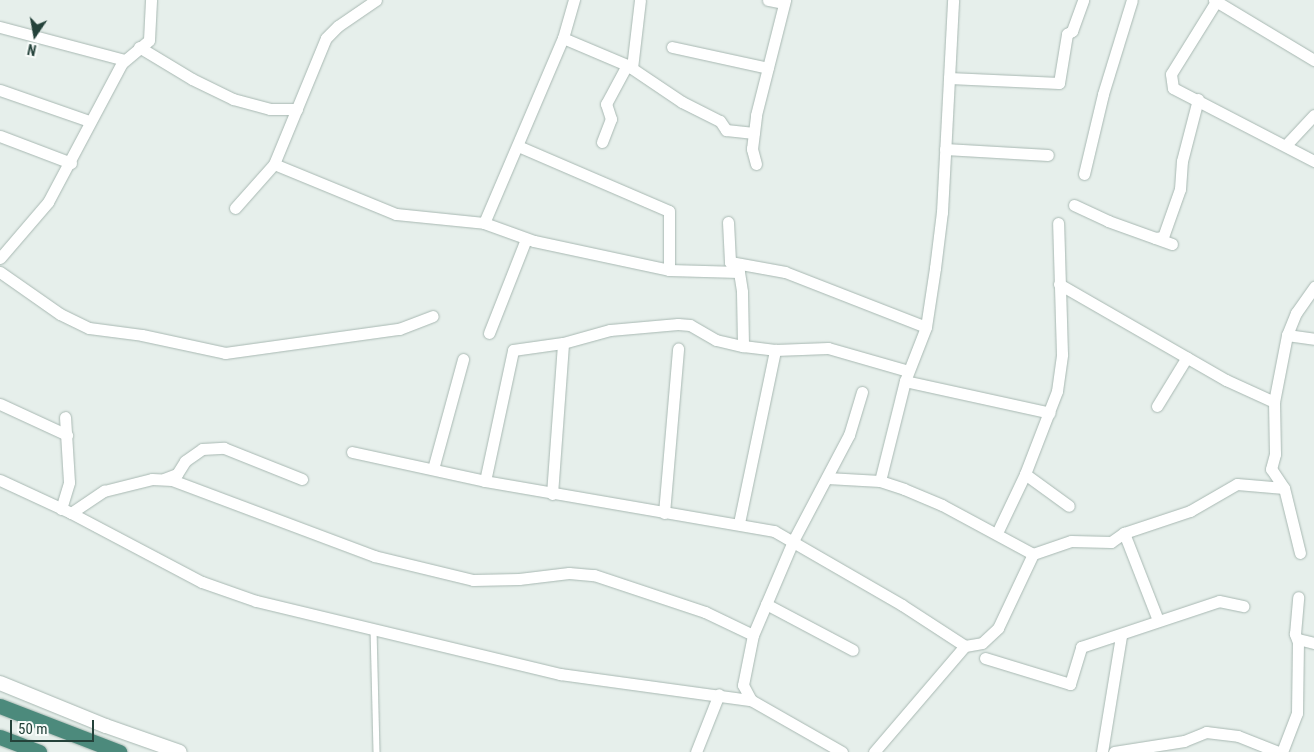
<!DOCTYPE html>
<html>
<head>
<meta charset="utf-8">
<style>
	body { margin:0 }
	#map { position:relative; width:1314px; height:752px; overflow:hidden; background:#e6efeb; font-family:"Roboto Condensed",sans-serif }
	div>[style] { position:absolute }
	.roads { filter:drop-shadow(0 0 1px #a8b8b2) drop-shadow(0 0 1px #a8b8b2) }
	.service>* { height:5.5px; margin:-2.75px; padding:0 2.75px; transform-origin:2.75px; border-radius:2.75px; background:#fff }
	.minor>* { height:11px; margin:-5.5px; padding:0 5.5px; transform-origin:5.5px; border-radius:5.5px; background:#fff }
	.tertiary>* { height:14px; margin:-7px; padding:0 7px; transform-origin:7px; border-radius:7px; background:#fff }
	.trunk>* { height:15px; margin:-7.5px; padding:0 7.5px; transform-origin:7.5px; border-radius:7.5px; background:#4c8a7c }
	span { translate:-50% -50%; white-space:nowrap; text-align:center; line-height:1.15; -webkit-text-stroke:4px #f7fbf9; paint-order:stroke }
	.north { position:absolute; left:10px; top:10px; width:50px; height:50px; -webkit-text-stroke:4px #f7fbf9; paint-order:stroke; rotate:192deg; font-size:14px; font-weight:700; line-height:20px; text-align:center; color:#24423a }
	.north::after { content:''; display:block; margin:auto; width:18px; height:22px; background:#24423a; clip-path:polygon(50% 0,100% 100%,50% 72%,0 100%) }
	.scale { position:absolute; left:10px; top:720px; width:84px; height:22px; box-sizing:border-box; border:2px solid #24423a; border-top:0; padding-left:6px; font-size:15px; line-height:18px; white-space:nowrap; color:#24423a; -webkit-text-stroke:4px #f7fbf9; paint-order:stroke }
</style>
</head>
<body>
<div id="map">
	<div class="roads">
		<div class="service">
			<i style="left:374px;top:629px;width:123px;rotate:88.6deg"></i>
		</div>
		<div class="minor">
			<i style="left:768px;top:0;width:16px;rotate:11deg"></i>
			<i style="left:1214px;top:0;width:117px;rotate:31deg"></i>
			<i style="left:1217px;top:0;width:87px;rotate:121.9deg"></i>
			<i style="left:1171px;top:74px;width:14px;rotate:82deg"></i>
			<i style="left:1173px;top:88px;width:159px;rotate:27.4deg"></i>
			<i style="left:0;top:27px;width:129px;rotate:14.8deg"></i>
			<i style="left:563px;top:38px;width:69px;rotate:22.9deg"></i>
			<i style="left:627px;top:65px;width:66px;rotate:33.9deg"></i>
			<i style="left:682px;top:102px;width:42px;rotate:26.6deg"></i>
			<i style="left:720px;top:121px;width:11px;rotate:56deg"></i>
			<i style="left:726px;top:130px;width:28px;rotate:6deg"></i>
			<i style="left:139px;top:47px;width:62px;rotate:31.1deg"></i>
			<i style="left:192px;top:79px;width:46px;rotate:26deg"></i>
			<i style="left:233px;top:99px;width:38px;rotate:15deg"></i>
			<i style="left:270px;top:109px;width:27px"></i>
			<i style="left:672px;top:47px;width:98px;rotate:12.3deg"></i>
			<i style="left:632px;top:68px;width:68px;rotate:-83.3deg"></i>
			<i style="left:949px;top:78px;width:110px;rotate:2.6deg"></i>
			<i style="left:1059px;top:83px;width:50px;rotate:-80.7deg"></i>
			<i style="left:1067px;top:34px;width:6px;rotate:-31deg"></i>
			<i style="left:1072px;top:31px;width:33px;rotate:-70deg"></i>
			<i style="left:0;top:90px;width:94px;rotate:19.2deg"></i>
			<i style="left:0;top:136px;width:76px;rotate:20.8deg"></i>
			<i style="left:602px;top:142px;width:25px;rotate:-69deg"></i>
			<i style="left:611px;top:119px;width:16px;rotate:-108deg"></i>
			<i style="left:606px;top:104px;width:44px;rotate:-61.7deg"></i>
			<i style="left:1286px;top:145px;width:41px;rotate:-47deg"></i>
			<i style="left:518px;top:146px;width:164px;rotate:23.3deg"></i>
			<i style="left:669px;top:211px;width:59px;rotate:90deg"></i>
			<i style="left:945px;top:149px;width:103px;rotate:3.3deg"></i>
			<i style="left:274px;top:164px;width:132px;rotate:22.3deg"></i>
			<i style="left:396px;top:214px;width:88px;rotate:5.8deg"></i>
			<i style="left:484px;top:223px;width:53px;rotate:19.8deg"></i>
			<i style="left:534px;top:241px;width:138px;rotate:12.1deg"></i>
			<i style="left:669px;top:270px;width:70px;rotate:1.6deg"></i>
			<i style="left:756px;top:164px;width:16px;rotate:-105deg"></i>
			<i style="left:752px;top:149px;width:34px;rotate:-83deg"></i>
			<i style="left:756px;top:115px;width:119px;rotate:-75.8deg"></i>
			<i style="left:1084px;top:174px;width:82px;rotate:-76.6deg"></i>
			<i style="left:1103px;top:94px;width:98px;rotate:-72.9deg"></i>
			<i style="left:1074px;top:205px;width:38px;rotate:25deg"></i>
			<i style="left:1108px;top:221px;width:68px;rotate:19.8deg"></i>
			<i style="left:235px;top:208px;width:59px;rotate:-48.4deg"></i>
			<i style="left:274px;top:164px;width:136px;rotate:-67.6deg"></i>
			<i style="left:326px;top:38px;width:17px;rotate:-45deg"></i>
			<i style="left:338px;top:26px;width:46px;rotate:-34.4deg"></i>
			<i style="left:728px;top:222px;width:40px;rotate:87.1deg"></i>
			<i style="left:730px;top:262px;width:13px;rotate:48deg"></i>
			<i style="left:739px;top:272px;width:20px;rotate:81deg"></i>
			<i style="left:742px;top:292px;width:54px;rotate:88.9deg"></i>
			<i style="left:484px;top:223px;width:201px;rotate:-66.9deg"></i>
			<i style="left:563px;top:38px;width:40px;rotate:-74deg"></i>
			<i style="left:1155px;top:238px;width:8px;rotate:-7deg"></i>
			<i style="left:1163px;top:237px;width:51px;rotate:-70.5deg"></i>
			<i style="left:1180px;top:189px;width:28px;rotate:-86deg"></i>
			<i style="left:1182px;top:161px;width:64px;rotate:-75.5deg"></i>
			<i style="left:0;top:258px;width:74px;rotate:-49.4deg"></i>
			<i style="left:48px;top:202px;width:157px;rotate:-62deg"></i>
			<i style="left:122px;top:63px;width:35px;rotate:-40deg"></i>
			<i style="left:149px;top:40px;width:40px;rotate:-87.1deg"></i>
			<i style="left:730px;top:262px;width:56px;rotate:10.3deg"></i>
			<i style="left:785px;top:272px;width:151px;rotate:21.3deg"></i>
			<i style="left:0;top:272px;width:73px;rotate:35deg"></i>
			<i style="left:60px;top:314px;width:32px;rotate:26deg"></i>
			<i style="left:89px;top:328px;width:53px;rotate:7.5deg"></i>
			<i style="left:142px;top:335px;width:85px;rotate:12.2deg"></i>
			<i style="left:225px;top:353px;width:176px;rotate:-7.9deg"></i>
			<i style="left:399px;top:329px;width:36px;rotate:-21deg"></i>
			<i style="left:1059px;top:284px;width:193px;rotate:29.9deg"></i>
			<i style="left:1226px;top:380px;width:53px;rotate:24.6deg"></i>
			<i style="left:489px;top:333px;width:101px;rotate:-68.5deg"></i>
			<i style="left:1287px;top:335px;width:27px;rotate:8deg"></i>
			<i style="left:905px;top:381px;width:148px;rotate:12.4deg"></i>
			<i style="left:0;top:404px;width:74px;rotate:24.8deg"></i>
			<i style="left:1157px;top:406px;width:57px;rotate:-58.5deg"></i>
			<i style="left:352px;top:452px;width:136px;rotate:12.3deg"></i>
			<i style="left:485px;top:481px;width:293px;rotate:9.8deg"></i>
			<i style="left:774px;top:531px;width:148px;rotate:30deg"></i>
			<i style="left:902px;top:605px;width:75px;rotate:33.1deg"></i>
			<i style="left:433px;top:469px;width:114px;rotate:-74.7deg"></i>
			<i style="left:1025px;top:474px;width:54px;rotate:36deg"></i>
			<i style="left:827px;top:478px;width:53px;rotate:3.2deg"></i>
			<i style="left:880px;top:481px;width:25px;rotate:18deg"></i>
			<i style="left:904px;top:489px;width:41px;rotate:22.8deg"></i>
			<i style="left:942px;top:505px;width:103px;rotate:28.3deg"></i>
			<i style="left:1033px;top:554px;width:40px;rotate:-18.9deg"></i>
			<i style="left:1071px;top:541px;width:40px;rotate:1.4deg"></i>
			<i style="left:1111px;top:542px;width:16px;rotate:-35deg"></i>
			<i style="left:1124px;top:533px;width:70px;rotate:-18.4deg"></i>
			<i style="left:1190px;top:511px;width:54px;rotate:-29.9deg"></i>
			<i style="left:1237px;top:484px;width:47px;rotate:4.9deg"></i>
			<i style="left:164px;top:479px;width:14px;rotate:-21deg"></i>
			<i style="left:177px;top:474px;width:15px;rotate:-58deg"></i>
			<i style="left:185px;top:461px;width:21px;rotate:-35deg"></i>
			<i style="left:202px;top:449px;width:22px;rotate:-3deg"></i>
			<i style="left:224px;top:448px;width:84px;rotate:21.7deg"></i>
			<i style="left:0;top:480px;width:78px;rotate:24.9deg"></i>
			<i style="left:71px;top:513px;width:148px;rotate:27.8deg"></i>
			<i style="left:202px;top:582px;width:57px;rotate:19.4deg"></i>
			<i style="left:256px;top:601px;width:313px;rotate:13.5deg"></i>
			<i style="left:560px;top:674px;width:193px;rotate:7.8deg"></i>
			<i style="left:485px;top:481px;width:134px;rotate:-77.9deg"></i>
			<i style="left:513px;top:350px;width:50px;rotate:-8deg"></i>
			<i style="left:563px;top:343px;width:49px;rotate:-15.5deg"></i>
			<i style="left:610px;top:330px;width:68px;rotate:-5deg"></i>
			<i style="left:678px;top:324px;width:12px;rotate:5deg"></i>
			<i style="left:690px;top:325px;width:30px;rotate:30deg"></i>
			<i style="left:716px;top:340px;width:28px;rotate:13deg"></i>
			<i style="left:743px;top:346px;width:32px;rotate:7deg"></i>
			<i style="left:775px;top:350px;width:53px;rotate:-2.2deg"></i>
			<i style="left:828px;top:348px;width:83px;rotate:16deg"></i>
			<i style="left:880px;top:481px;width:103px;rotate:-76deg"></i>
			<i style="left:905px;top:381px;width:58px;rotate:-68.7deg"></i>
			<i style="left:926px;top:327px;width:60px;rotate:-81.3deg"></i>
			<i style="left:935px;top:268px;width:56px;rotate:-82.9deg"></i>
			<i style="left:942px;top:212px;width:212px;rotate:-87deg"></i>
			<i style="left:552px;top:494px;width:151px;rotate:-85.8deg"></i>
			<i style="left:61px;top:509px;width:28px;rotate:-73deg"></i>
			<i style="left:69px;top:482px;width:65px;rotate:-93.5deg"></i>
			<i style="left:71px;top:513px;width:40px;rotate:-34deg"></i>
			<i style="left:104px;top:491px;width:49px;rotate:-14deg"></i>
			<i style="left:152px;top:479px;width:20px;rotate:3deg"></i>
			<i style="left:172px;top:480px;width:216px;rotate:20.6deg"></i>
			<i style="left:374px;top:556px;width:102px;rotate:13.6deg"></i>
			<i style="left:473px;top:580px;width:46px;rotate:-1.2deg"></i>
			<i style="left:519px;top:579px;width:50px;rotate:-6.8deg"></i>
			<i style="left:569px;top:573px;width:25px;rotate:5deg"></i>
			<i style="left:594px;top:575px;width:117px;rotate:18.4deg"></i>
			<i style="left:705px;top:612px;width:53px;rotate:25.6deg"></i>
			<i style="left:664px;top:513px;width:165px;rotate:-85.1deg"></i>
			<i style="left:739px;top:523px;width:177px;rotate:-78.2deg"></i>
			<i style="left:997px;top:533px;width:65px;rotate:-64.6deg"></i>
			<i style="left:1025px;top:474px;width:89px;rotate:-68.9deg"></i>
			<i style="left:1057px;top:391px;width:37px;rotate:-82deg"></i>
			<i style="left:1062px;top:354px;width:131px;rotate:-91.7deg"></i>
			<i style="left:1124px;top:533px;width:93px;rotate:68.7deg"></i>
			<i style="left:1300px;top:553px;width:67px;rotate:-103.8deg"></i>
			<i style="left:1284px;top:488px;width:23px;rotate:-124deg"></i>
			<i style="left:1271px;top:469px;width:16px;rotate:-75deg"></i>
			<i style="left:1275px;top:454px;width:52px;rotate:-91.1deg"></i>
			<i style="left:1274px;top:402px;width:68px;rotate:-79deg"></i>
			<i style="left:1287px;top:335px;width:24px;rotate:-68deg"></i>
			<i style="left:1296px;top:313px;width:32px;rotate:-55deg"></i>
			<i style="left:766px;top:604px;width:98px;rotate:27.9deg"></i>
			<i style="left:1298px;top:639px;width:16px;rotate:14deg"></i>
			<i style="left:985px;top:658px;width:89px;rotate:17deg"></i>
			<i style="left:1070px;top:684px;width:39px;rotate:-73deg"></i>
			<i style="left:1081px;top:647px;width:145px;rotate:-18.4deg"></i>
			<i style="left:1219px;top:601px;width:25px;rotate:12deg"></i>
			<i style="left:696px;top:752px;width:62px;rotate:-68.4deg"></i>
			<i style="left:842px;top:752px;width:105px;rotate:-150.3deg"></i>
			<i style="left:751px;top:700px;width:17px;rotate:-118deg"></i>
			<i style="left:743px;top:685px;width:51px;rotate:-78.7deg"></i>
			<i style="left:753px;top:635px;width:102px;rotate:-66.9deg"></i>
			<i style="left:793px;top:541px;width:120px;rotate:-62.2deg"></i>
			<i style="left:849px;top:435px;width:45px;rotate:-73.2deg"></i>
			<i style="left:874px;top:752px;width:140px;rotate:-49.4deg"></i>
			<i style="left:965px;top:646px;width:17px;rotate:-10deg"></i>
			<i style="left:982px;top:643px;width:22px;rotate:-43deg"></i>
			<i style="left:998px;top:628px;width:82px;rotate:-64.7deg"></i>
			<i style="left:1102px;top:752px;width:118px;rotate:-80.7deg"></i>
			<i style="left:1114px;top:752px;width:71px;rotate:-8.9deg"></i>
			<i style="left:1184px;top:741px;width:24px;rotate:-22deg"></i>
			<i style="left:1206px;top:732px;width:32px;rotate:7deg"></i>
			<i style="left:1238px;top:736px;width:43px;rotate:21.8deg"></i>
			<i style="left:1282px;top:752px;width:42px;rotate:-69deg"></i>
			<i style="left:1297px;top:713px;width:71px;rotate:-89.2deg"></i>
			<i style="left:1298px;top:642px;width:9px;rotate:-111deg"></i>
			<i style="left:1295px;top:634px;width:37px;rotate:-85deg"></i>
		</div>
		<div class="tertiary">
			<i style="left:0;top:683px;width:114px;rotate:22.1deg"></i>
			<i style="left:106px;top:726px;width:78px;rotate:19.4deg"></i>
		</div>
		<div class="trunk">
			<i style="left:0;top:706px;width:128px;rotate:21.1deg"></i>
			<i style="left:0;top:737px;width:42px;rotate:21deg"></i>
		</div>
	</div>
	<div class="north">N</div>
	<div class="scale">50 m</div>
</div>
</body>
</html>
